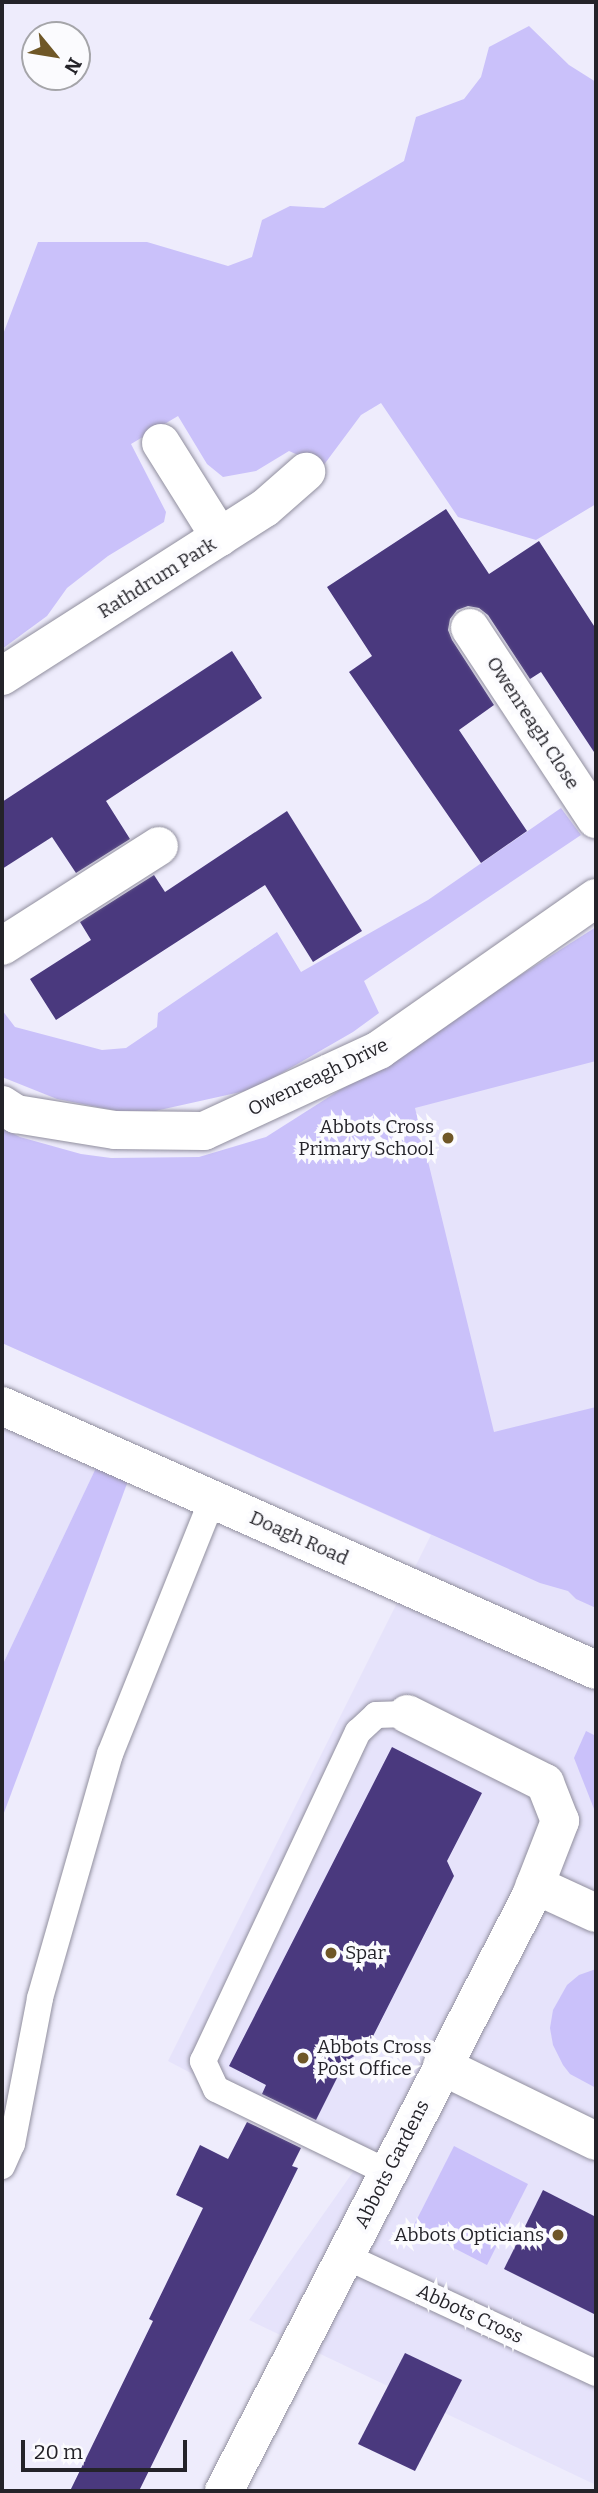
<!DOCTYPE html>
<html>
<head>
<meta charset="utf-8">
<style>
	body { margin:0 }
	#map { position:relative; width:598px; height:2493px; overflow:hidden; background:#eeecfc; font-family:Bitter,serif }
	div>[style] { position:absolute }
	.built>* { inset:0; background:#e6e3fb }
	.green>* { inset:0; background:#cac1fa }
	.building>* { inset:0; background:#4a397e }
	.roads { filter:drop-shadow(0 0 2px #918f9e) drop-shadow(0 0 2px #918f9e) }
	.service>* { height:26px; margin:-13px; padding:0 13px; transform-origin:13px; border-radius:13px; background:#fff }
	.minor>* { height:38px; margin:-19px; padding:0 19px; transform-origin:19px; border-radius:19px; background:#fff }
	.secondary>* { height:38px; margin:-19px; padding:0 19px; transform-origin:19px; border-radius:19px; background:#fff }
	.dots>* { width:19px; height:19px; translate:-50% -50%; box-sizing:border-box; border:4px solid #fbfbfe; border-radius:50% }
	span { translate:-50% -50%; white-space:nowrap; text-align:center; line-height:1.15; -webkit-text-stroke:7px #fbfbfe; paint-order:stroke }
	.street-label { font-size:19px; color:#242329 }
	.poi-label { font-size:19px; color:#242329 }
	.right { translate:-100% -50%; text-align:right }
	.left { translate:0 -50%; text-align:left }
	.frame { position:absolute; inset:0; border:4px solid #242329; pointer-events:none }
	.north { position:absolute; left:21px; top:21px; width:70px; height:70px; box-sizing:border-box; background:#fbfbfe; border:2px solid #a5a5a9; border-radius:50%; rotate:120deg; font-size:19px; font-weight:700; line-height:28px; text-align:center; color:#242329 }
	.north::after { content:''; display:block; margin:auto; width:24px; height:32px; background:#6f5727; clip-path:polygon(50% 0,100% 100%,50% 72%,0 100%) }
	.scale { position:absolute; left:21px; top:2440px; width:166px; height:32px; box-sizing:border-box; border:4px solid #242329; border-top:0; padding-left:9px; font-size:21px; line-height:24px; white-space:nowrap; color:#242329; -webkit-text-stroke:5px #fbfbfe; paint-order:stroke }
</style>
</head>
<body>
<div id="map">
	<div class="built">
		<i style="clip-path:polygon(596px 942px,596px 2485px,249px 2320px,360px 2162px,168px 2061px,431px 1535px,2px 1343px)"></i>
		<i style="clip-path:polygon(2px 1406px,104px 1451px,2px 1666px)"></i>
	</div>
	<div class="green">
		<i style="clip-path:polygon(529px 26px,569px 65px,596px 82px,596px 504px,536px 540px,458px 517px,381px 403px,361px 415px,323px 466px,289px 451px,256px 471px,223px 477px,207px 464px,178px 416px,131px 444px,166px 512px,164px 522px,108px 556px,67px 588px,47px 616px,2px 649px,2px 337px,38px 242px,147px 242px,228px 266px,252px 257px,262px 220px,290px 206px,324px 208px,404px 161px,416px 117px,464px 99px,481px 77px,489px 47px)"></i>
		<i style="clip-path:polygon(561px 808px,581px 835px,364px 981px,379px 1013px,353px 1032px,254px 1089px,155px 1111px,118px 1111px,57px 1099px,2px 1077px,2px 1010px,15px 1027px,102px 1050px,126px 1048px,157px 1027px,158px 1013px,277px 932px,301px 972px,428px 900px)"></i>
		<i style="clip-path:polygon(596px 927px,596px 1061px,415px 1108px,494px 1432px,596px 1407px,596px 1608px,576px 1599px,568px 1591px,540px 1583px,2px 1343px,2px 1128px,20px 1137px,81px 1154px,111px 1158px,199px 1157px,266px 1137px)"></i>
		<i style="clip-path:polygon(104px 1451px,134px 1465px,2px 1818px,2px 1666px)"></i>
		<i style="clip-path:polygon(586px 1731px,596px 1736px,596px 1814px,574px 1758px)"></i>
		<i style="clip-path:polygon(596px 1969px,596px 2088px,570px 2074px,563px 2065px,553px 2045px,550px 2028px,553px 2010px,567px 1985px,579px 1975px)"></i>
		<i style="clip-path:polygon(454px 2146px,528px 2184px,487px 2265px,413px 2227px)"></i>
	</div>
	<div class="building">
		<i style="clip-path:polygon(446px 509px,489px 574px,539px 541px,596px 629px,596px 755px,541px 672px,530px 679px,488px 615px,479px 608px,468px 606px,457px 610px,450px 619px,448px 630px,452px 640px,494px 705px,459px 730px,527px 831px,481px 863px,349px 672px,372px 656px,327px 587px)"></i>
		<i style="clip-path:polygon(232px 651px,262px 698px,106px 801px,130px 839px,76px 873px,52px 837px,2px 869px,2px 802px)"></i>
		<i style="clip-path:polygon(287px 811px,362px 931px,313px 962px,265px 885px,56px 1020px,30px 979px,91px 940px,80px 922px,154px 875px,165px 892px)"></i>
		<i style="clip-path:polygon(392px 1747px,482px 1793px,447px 1861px,454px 1876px,367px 2048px,345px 2062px,316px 2120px,262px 2094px,266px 2085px,229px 2066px)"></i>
		<i style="clip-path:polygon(247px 2122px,301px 2148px,292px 2166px,298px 2168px,139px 2491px,70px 2491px,153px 2321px,149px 2319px,203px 2208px,176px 2195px,200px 2145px,228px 2159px)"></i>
		<i style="clip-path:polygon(543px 2190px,596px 2217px,596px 2315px,504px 2269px)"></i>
		<i style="clip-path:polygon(405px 2353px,462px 2380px,415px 2471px,358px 2444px)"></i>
	</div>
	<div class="roads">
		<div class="service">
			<i style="left:2px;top:2166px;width:24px;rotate:-66deg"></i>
			<i style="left:12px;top:2144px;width:149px;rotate:-79.1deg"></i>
			<i style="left:40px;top:1998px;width:254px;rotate:-74deg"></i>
			<i style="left:110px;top:1754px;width:274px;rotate:-68.1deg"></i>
			<i style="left:387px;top:2172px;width:190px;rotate:-154.1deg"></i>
			<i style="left:216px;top:2089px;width:31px;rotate:-115deg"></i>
			<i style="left:203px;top:2061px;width:364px;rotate:-64.8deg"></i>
			<i style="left:358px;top:1732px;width:25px;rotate:-43deg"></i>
			<i style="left:376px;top:1715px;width:31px;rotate:-2deg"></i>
			<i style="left:345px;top:2256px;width:277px;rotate:25deg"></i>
		</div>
		<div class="minor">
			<i style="left:161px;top:443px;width:111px;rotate:57.9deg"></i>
			<i style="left:470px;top:628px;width:229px;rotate:56.6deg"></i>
			<i style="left:2px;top:676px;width:312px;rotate:-32.6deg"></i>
			<i style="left:265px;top:508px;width:55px;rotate:-41.3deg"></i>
			<i style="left:2px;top:946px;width:186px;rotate:-32.5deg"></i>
			<i style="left:2px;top:1105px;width:17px;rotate:33deg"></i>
			<i style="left:16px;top:1114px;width:100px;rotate:9.2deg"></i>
			<i style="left:115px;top:1130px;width:89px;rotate:0.6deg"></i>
			<i style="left:204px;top:1131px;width:193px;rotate:-24.8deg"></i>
			<i style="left:379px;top:1050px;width:265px;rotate:-35deg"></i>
			<i style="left:535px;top:1885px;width:67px;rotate:24.7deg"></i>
			<i style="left:442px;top:2066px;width:171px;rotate:26deg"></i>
			<i style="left:224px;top:2491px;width:667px;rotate:-62.71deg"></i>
			<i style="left:530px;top:1898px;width:83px;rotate:-68.7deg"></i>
			<i style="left:560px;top:1821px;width:41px;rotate:-111.5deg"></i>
			<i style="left:545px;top:1783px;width:154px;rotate:-153.4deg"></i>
		</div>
		<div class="secondary">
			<i style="left:2px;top:1406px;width:650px;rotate:23.96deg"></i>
		</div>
	</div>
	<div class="dots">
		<i style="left:448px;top:1138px;background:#6f5727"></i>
		<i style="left:331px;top:1953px;background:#6f5727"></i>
		<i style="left:303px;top:2058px;background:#6f5727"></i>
		<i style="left:558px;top:2235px;background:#6f5727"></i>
	</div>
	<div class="street-label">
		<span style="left:157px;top:578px;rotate:-32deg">Rathdrum Park</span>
		<span style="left:533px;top:723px;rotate:57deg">Owenreagh Close</span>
		<span style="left:318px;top:1077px;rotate:-26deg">Owenreagh Drive</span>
		<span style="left:299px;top:1538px;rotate:24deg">Doagh Road</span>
		<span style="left:392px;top:2164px;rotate:-63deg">Abbots Gardens</span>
		<span style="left:470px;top:2314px;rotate:25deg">Abbots Cross</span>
	</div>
	<div class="poi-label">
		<span class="right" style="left:434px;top:1138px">Abbots Cross<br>Primary School</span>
		<span class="left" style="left:345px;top:1953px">Spar</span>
		<span class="left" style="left:317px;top:2058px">Abbots Cross<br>Post Office</span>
		<span class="right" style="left:544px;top:2235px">Abbots Opticians</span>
	</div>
	<div class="frame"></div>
	<div class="north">N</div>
	<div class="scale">20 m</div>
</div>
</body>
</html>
